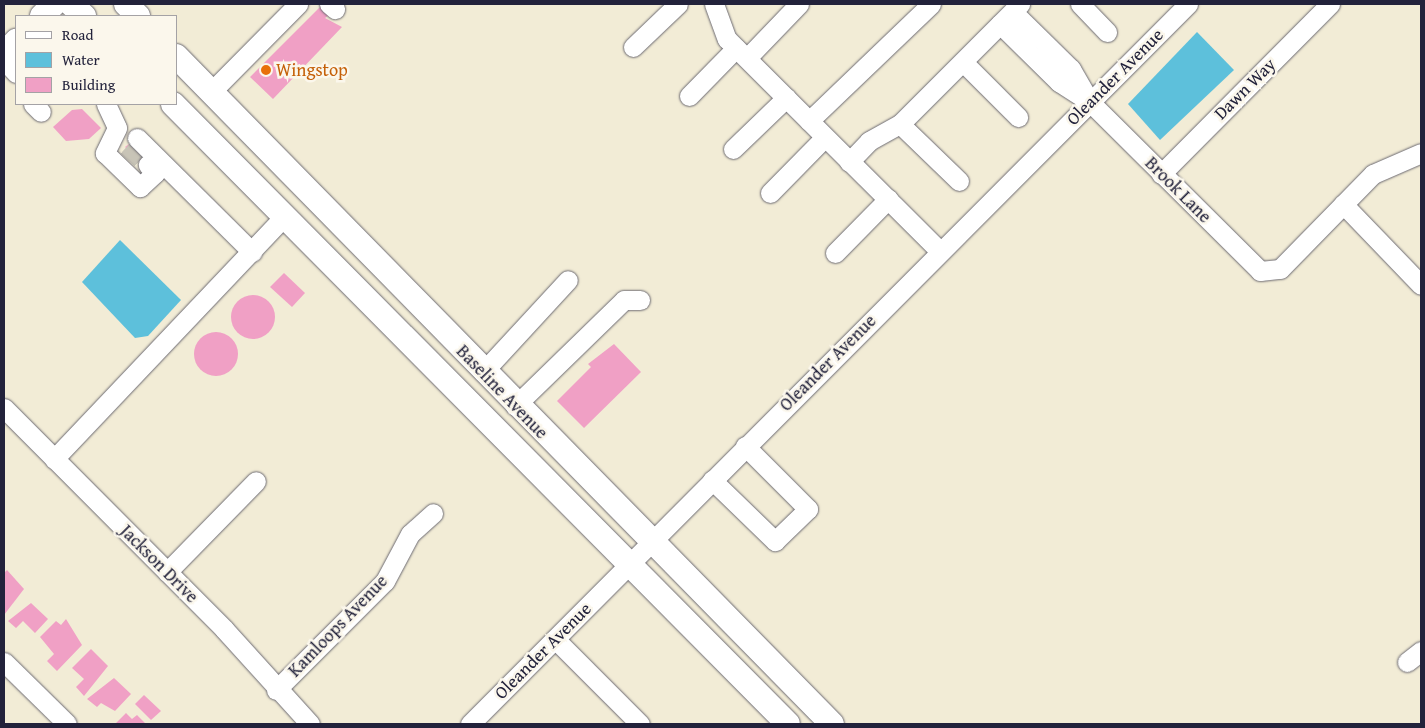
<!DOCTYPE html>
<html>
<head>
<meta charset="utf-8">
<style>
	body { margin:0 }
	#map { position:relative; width:1425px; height:728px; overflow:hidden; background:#f2ecd6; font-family:"Gentium Book Plus",serif }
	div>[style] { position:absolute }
	.water>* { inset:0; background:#5dc0db }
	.building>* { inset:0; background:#f0a0c5 }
	.round { border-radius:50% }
	.minor-tunnel>* { height:19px; margin-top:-9.5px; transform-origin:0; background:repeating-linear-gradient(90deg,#c8c4b7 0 19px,transparent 0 28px) }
	.roads { filter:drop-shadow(0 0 1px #6b6971) drop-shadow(0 0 1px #6b6971) }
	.minor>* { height:19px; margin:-9.5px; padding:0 9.5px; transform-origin:9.5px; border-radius:9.5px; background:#fff }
	.major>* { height:24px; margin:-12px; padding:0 12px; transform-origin:12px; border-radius:12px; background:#fff }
	.dots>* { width:14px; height:14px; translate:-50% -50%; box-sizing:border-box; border:2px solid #fbf7ec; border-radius:50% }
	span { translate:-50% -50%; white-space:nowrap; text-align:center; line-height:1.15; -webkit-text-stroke:5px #fbf7ec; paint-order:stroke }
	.food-label { font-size:18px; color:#c56008 }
	.left { translate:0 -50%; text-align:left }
	.street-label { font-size:18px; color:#22223b }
	.frame { position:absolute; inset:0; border:5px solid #22223b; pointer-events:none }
	.legend { position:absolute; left:15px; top:15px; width:162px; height:90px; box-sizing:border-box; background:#fbf7ec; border:1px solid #a4a2a5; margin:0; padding:6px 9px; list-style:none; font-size:15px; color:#22223b }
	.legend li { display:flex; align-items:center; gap:10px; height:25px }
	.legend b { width:25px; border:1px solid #a4a2a5 }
</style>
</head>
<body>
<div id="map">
	<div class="water">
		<i style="clip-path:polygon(1197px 32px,1234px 70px,1160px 140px,1128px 104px)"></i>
		<i style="clip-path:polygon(120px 240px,181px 300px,148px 336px,135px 338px,82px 282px)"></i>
	</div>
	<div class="building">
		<i style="clip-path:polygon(321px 6px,329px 15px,325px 18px,342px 27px,273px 99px,250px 77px)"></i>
		<i style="clip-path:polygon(82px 109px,101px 128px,89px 139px,66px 141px,53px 127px,72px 110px)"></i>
		<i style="clip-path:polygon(132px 142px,151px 162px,146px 168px,125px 147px)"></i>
		<i style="clip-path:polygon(284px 273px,305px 293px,292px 307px,270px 287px)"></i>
		<i class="round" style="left:231px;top:295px;width:44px;height:44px"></i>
		<i class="round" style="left:194px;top:332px;width:44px;height:44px"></i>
		<i style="clip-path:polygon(614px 344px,641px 372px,584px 428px,557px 401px,591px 367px,588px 364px)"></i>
		<i style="clip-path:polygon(7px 570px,24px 589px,4px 615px,4px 573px)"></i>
		<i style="clip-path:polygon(31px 603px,48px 619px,35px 633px,23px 621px,16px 628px,8px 621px)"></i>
		<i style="clip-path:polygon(66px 619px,82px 645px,57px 671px,47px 661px,54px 654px,40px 637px,56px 621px,61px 625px)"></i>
		<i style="clip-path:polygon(91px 649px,108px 666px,84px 696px,76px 687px,84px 679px,72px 668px)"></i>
		<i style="clip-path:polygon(114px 678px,131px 694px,115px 711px,101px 703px,97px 707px,87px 699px)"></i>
		<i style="clip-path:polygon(144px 695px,161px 711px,151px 720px,135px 704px)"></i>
		<i style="clip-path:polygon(126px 713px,132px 719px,137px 715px,146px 724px,115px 724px)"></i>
	</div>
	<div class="minor-tunnel">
		<i style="left:127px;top:146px;width:28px;rotate:42deg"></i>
	</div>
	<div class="roads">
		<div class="minor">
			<i style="left:329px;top:4px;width:8px;rotate:40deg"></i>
			<i style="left:714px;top:4px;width:37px;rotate:70deg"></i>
			<i style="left:727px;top:39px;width:301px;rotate:44.9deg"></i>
			<i style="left:1080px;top:4px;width:39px;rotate:46deg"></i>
			<i style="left:1013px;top:12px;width:81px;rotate:44.5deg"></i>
			<i style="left:1071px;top:69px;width:34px;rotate:60deg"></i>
			<i style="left:1000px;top:24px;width:83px;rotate:44.5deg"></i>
			<i style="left:1059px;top:82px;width:37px;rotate:33deg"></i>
			<i style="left:1090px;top:102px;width:240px;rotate:44.8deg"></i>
			<i style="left:1260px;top:271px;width:20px;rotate:-6deg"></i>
			<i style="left:1280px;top:269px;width:133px;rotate:-45.6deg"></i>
			<i style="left:1373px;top:174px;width:52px;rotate:-23.6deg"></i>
			<i style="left:633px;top:47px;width:62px;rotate:-43.7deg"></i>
			<i style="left:747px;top:58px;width:75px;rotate:-46.1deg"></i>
			<i style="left:4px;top:60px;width:18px;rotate:47deg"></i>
			<i style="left:963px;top:62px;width:78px;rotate:45deg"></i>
			<i style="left:211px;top:92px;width:124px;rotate:-45.3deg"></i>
			<i style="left:689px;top:96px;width:67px;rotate:-45.6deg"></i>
			<i style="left:33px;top:104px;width:11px;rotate:45deg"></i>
			<i style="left:106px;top:104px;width:26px;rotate:65deg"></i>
			<i style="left:117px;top:128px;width:28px;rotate:116deg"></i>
			<i style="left:105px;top:153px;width:49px;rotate:44.2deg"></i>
			<i style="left:140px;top:187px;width:21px;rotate:-43deg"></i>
			<i style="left:155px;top:173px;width:11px;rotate:-131deg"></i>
			<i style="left:809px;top:121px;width:169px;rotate:-43.8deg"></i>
			<i style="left:900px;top:124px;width:82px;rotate:44deg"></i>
			<i style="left:137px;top:138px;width:162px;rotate:44.7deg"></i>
			<i style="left:733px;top:149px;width:74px;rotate:-43.9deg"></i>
			<i style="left:849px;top:162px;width:29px;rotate:-46deg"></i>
			<i style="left:869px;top:141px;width:35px;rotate:-29deg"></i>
			<i style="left:900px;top:124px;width:170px;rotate:-45deg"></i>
			<i style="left:1161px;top:174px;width:240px;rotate:-45.2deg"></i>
			<i style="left:770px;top:193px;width:77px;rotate:-45.5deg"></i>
			<i style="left:1343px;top:204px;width:112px;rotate:46.1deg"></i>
			<i style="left:835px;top:253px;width:76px;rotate:-45.5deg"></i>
			<i style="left:483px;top:372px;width:125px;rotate:-47.3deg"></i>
			<i style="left:515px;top:406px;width:152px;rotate:-44.2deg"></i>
			<i style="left:624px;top:300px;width:16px"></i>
			<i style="left:4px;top:408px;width:312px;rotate:45.1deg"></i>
			<i style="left:224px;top:629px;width:128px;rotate:47.8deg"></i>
			<i style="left:54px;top:459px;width:335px;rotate:-46.5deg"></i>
			<i style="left:712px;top:480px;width:88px;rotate:44.1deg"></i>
			<i style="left:775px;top:541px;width:46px;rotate:-44.1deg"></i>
			<i style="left:808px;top:509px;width:89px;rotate:-135deg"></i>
			<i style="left:167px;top:572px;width:127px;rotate:-45.6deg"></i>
			<i style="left:555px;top:639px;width:120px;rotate:45deg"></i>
			<i style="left:4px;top:662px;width:88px;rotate:44.5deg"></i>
			<i style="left:1407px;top:662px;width:18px;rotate:-38deg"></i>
			<i style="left:276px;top:690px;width:154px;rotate:-45deg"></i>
			<i style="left:385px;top:581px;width:53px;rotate:-62deg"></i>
			<i style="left:410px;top:534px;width:31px;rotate:-42deg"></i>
			<i style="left:470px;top:724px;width:1017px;rotate:-45.08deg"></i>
		</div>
		<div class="major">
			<i style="left:71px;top:4px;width:18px;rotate:43deg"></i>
			<i style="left:126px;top:4px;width:17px;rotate:45deg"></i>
			<i style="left:42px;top:16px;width:17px;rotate:-45deg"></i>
			<i style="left:4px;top:54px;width:18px;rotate:-47deg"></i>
			<i style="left:176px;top:56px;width:936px;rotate:45.52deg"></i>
			<i style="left:173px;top:104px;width:873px;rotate:45.23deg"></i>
		</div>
	</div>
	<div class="dots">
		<i style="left:266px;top:70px;background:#e8710a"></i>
	</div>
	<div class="food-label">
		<span class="left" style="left:276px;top:70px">Wingstop</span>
	</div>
	<div class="street-label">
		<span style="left:1115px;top:77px;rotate:-45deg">Oleander Avenue</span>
		<span style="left:1245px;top:89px;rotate:-45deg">Dawn Way</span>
		<span style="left:1178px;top:190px;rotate:45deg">Brook Lane</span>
		<span style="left:828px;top:363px;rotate:-45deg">Oleander Avenue</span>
		<span style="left:502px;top:392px;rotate:46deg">Baseline Avenue</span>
		<span style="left:159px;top:564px;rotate:45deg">Jackson Drive</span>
		<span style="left:338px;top:626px;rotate:-46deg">Kamloops Avenue</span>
		<span style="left:543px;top:651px;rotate:-45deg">Oleander Avenue</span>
	</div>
	<div class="frame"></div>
	<ul class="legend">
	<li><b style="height:6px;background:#fff"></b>Road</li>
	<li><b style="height:14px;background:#5dc0db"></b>Water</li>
	<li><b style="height:14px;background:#f0a0c5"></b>Building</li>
	</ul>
</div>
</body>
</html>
